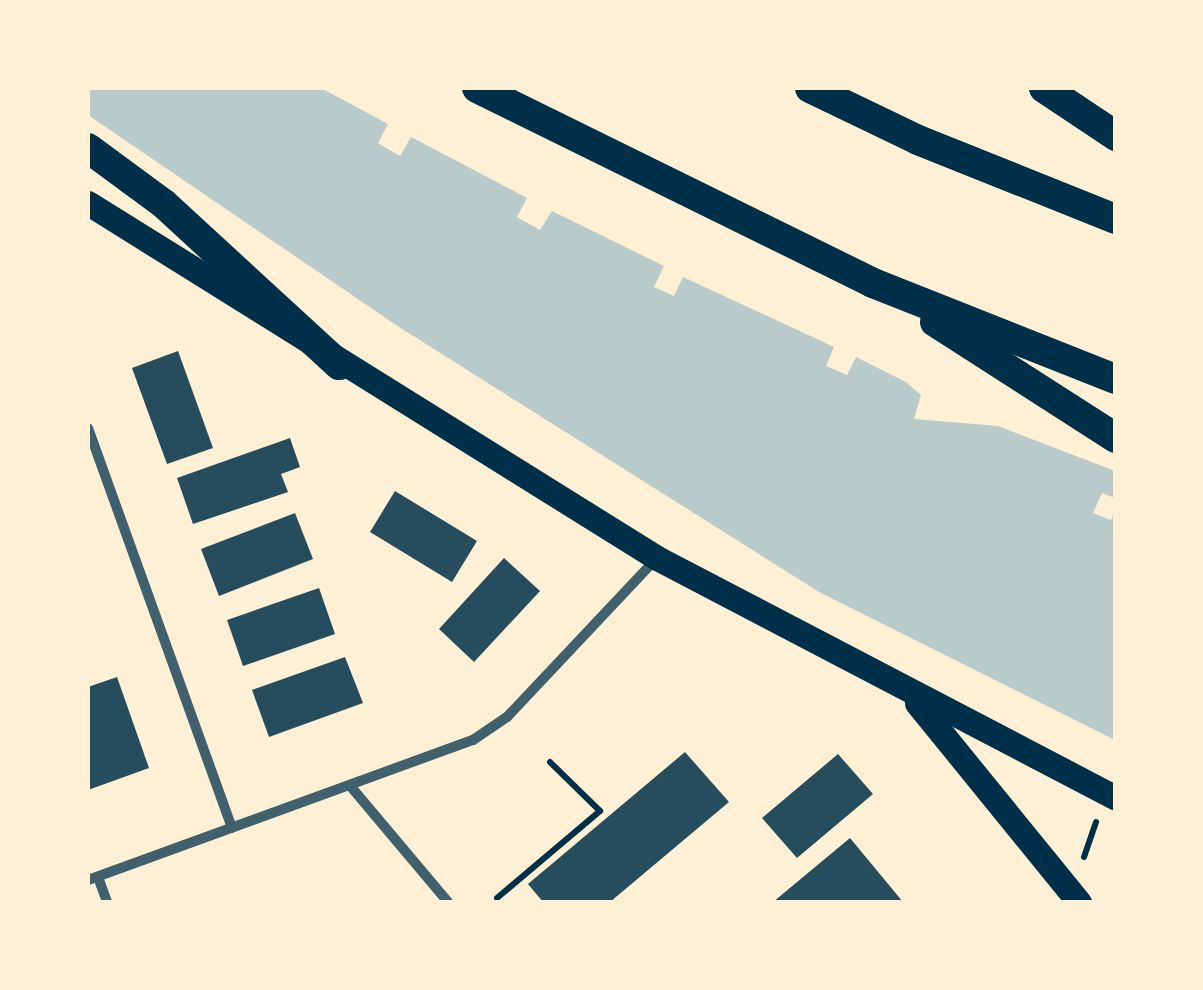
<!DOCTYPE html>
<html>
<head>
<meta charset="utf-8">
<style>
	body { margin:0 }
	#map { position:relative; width:1203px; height:990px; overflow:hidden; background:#fdf0d5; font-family:"Libre Baskerville",serif }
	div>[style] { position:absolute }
	.green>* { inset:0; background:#b9caca }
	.building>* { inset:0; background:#264d5e }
	.path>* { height:6px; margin:-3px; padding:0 3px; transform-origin:3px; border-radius:3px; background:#003049 }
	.minor>* { height:10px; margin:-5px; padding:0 5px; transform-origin:5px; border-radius:5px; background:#3f606c }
	.primary>* { height:25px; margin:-12.5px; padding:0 12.5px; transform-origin:12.5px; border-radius:12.5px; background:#003049 }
	.motorway>* { height:30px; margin:-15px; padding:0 15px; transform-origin:15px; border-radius:15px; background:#003049 }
	span { translate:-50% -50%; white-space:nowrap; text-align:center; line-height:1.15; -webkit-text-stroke:8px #fdf0d5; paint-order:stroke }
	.frame { position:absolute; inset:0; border:90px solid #fdf0d5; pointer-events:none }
</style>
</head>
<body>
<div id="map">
	<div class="green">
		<i style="clip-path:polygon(88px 88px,321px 88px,388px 124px,378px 143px,400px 156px,411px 137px,527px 198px,517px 217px,540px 230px,552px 211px,664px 266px,654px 287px,674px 296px,683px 277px,834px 347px,826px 366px,847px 375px,856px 357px,906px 382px,921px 395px,914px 419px,998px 426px,1115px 471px,1115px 498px,1102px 493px,1093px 513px,1111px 520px,1115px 509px,1115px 740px,819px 592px,399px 327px,88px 115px)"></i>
	</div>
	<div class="building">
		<i style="clip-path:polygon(178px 351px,213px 448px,167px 464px,132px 368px)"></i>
		<i style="clip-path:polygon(290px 438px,300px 467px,281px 474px,288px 492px,193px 524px,177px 478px)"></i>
		<i style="clip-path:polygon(395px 491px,477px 541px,452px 582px,370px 532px)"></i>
		<i style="clip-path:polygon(295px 513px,313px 559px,219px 596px,201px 549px)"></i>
		<i style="clip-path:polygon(504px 558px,540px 591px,474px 662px,439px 629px)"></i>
		<i style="clip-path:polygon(319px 588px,335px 634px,243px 666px,227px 620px)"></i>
		<i style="clip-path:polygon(345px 657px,363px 703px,269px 737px,252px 690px)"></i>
		<i style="clip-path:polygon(117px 677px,149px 768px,88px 790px,88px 687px)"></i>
		<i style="clip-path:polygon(685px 752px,729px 802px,610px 902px,543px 902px,528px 884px)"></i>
		<i style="clip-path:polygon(838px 754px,873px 794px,797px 858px,762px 818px)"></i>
		<i style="clip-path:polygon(850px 838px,903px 902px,773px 902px)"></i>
	</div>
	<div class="path">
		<i style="left:1084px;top:857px;width:37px;rotate:-71deg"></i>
		<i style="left:497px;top:898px;width:135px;rotate:-40.2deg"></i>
		<i style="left:600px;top:811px;width:70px;rotate:-135.6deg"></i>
	</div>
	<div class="minor">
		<i style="left:88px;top:428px;width:425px;rotate:70.2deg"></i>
		<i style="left:352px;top:788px;width:149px;rotate:49.9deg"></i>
		<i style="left:98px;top:877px;width:27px;rotate:70deg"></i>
		<i style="left:88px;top:880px;width:410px;rotate:-20deg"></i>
		<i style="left:473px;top:740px;width:41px;rotate:-34.1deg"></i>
		<i style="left:507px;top:717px;width:219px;rotate:-46.7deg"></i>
	</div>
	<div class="primary">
		<i style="left:88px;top:203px;width:671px;rotate:31.96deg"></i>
		<i style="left:657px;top:558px;width:518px;rotate:27.6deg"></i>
		<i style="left:917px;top:703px;width:257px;rotate:50.9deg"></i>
	</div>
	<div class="motorway">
		<i style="left:477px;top:88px;width:441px;rotate:26.2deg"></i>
		<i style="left:873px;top:283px;width:261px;rotate:21.6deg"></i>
		<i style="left:810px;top:88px;width:120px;rotate:25.7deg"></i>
		<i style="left:918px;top:140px;width:213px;rotate:21.8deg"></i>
		<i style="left:1044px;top:88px;width:87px;rotate:33.7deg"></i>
		<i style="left:88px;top:148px;width:94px;rotate:36.4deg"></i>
		<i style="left:164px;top:204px;width:238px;rotate:42.6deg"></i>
		<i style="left:935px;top:322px;width:215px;rotate:32.7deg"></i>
	</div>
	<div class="frame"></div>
</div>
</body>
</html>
